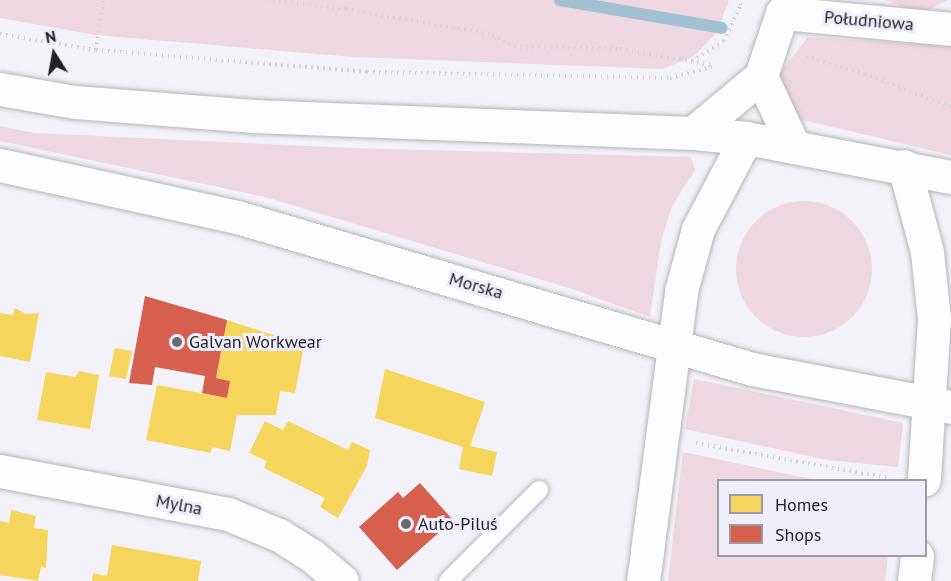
<!DOCTYPE html>
<html>
<head>
<meta charset="utf-8">
<style>
	body { margin:0 }
	#map { position:relative; width:951px; height:581px; overflow:hidden; background:#f2f2f8; font-family:"PT Sans",sans-serif }
	div>[style] { position:absolute }
	.green>* { inset:0; background:#eed7e0 }
	.round { border-radius:50% }
	.homes>* { inset:0; background:#f6d55c }
	.shops>* { inset:0; background:#d6604d }
	.stream>* { height:12px; margin:-6px; padding:0 6px; transform-origin:6px; border-radius:6px; background:#a2c2d3 }
	.path>* { height:4px; margin-top:-2px; transform-origin:0; background:repeating-linear-gradient(90deg,#d4d3d5 0 1.5px,transparent 0 6px) }
	.roads { filter:drop-shadow(0 0 2px #b5b4ba) drop-shadow(0 0 2px #b5b4ba) }
	.lane>* { height:18px; margin:-9px; padding:0 9px; transform-origin:9px; border-radius:9px; background:#fdfdfe }
	.street>* { height:33px; margin:-16.5px; padding:0 16.5px; transform-origin:16.5px; border-radius:16.5px; background:#fdfdfe }
	.primary>* { height:33px; margin:-16.5px; padding:0 16.5px; transform-origin:16.5px; border-radius:16.5px; background:#fdfdfe }
	.highway>* { height:33px; margin:-16.5px; padding:0 16.5px; transform-origin:16.5px; border-radius:16.5px; background:#fdfdfe }
	.dots>* { width:16px; height:16px; translate:-50% -50%; box-sizing:border-box; border:3px solid #f0eefc; border-radius:50% }
	span { translate:-50% -50%; white-space:nowrap; text-align:center; line-height:1.15; -webkit-text-stroke:6px #f0eefc; paint-order:stroke }
	.street-label { font-size:18px; color:#211f28 }
	.poi-label { font-size:18px; color:#211f28 }
	.left { translate:0 -50%; text-align:left }
	.legend { position:absolute; left:717px; top:479px; width:210px; height:78px; box-sizing:border-box; background:#f0eefc; border:2px solid #9d9ba7; margin:0; padding:8px 10px; list-style:none; font-size:18px; color:#211f28 }
	.legend li { display:flex; align-items:center; gap:12px; height:30px }
	.legend b { width:30px; border:2px solid #9d9ba7 }
	.north { position:absolute; left:24px; top:24px; width:60px; height:60px; -webkit-text-stroke:4px #f0eefc; paint-order:stroke; rotate:349deg; font-size:16px; font-weight:700; line-height:24px; text-align:center; color:#211f28 }
	.north::after { content:''; display:block; margin:auto; width:21px; height:27px; background:#211f28; clip-path:polygon(50% 0,100% 100%,50% 72%,0 100%) }
</style>
</head>
<body>
<div id="map">
	<div class="green">
		<i style="clip-path:polygon(0 0,728px 0,729px 1px,716px 33px,694px 56px,663px 69px,354px 57px,96px 35px,0 18px)"></i>
		<i style="clip-path:polygon(885px 0,948px 0,921px 13px)"></i>
		<i style="clip-path:polygon(808px 37px,951px 46px,951px 155px,799px 119px,779px 87px,780px 73px)"></i>
		<i style="clip-path:polygon(0 126px,34px 133px,351px 148px,691px 157px,695px 170px,672px 206px,661px 241px,650px 317px,566px 287px,265px 197px,0 141px)"></i>
		<i class="round" style="left:736px;top:201px;width:136px;height:136px"></i>
		<i style="clip-path:polygon(694px 379px,903px 423px,898px 467px,827px 460px,685px 429px)"></i>
		<i style="clip-path:polygon(683px 452px,816px 480px,718px 480px,718px 556px,888px 556px,885px 581px,668px 581px)"></i>
	</div>
	<div class="homes">
		<i style="clip-path:polygon(15px 308px,26px 314px,39px 313px,30px 362px,0 356px,0 313px,13px 315px)"></i>
		<i style="clip-path:polygon(227px 320px,304px 345px,295px 393px,280px 391px,276px 415px,237px 415px,230px 451px,212px 447px,211px 453px,146px 440px,157px 385px,227px 398px,230px 381px,216px 378px)"></i>
		<i style="clip-path:polygon(115px 348px,132px 351px,126px 379px,109px 376px)"></i>
		<i style="clip-path:polygon(385px 369px,485px 402px,470px 446px,497px 452px,492px 476px,459px 469px,463px 447px,375px 418px)"></i>
		<i style="clip-path:polygon(79px 371px,99px 375px,90px 429px,37px 420px,46px 372px,75px 377px)"></i>
		<i style="clip-path:polygon(265px 421px,283px 430px,288px 421px,348px 450px,352px 442px,370px 450px,367px 466px,338px 518px,320px 507px,325px 498px,264px 468px,267px 461px,249px 453px)"></i>
		<i style="clip-path:polygon(11px 510px,36px 516px,34px 528px,48px 530px,46px 568px,41px 567px,38px 581px,0 575px,0 521px,9px 523px)"></i>
		<i style="clip-path:polygon(112px 545px,201px 561px,198px 581px,92px 581px,93px 573px,107px 576px)"></i>
	</div>
	<div class="shops">
		<i style="clip-path:polygon(145px 296px,227px 320px,216px 378px,230px 381px,227px 398px,202px 393px,205px 376px,155px 367px,152px 385px,129px 383px)"></i>
		<i style="clip-path:polygon(420px 483px,453px 520px,397px 570px,359px 527px,398px 492px,403px 498px)"></i>
	</div>
	<div class="stream">
		<i style="left:560px;top:0;width:164px;rotate:9.8deg"></i>
	</div>
	<div class="path">
		<i style="left:267px;top:0;width:80px;rotate:6.5deg"></i>
		<i style="left:346px;top:9px;width:149px;rotate:10deg"></i>
		<i style="left:493px;top:35px;width:24px;rotate:30deg"></i>
		<i style="left:514px;top:47px;width:106px;rotate:1.1deg"></i>
		<i style="left:620px;top:49px;width:93px;rotate:9.9deg"></i>
		<i style="left:0;top:34px;width:97px;rotate:9.5deg"></i>
		<i style="left:96px;top:50px;width:272px;rotate:4.6deg"></i>
		<i style="left:367px;top:72px;width:303px;rotate:1.1deg"></i>
		<i style="left:670px;top:78px;width:47px;rotate:-14.9deg"></i>
		<i style="left:96px;top:50px;width:50px;rotate:-82deg"></i>
		<i style="left:806px;top:57px;width:61px;rotate:16.1deg"></i>
		<i style="left:865px;top:74px;width:92px;rotate:21deg"></i>
		<i style="left:692px;top:61px;width:38px;rotate:-32deg"></i>
		<i style="left:724px;top:41px;width:40px;rotate:-65deg"></i>
		<i style="left:741px;top:5px;width:6px;rotate:-121deg"></i>
		<i style="left:696px;top:443px;width:196px;rotate:10.3deg"></i>
	</div>
	<div class="roads">
		<div class="lane">
			<i style="left:448px;top:581px;width:129px;rotate:-45deg"></i>
		</div>
		<div class="street">
			<i style="left:761px;top:76px;width:78px;rotate:65.1deg"></i>
			<i style="left:693px;top:133px;width:89px;rotate:-40deg"></i>
			<i style="left:761px;top:76px;width:66px;rotate:-71.6deg"></i>
			<i style="left:782px;top:13px;width:170px;rotate:5.4deg"></i>
			<i style="left:0;top:471px;width:232px;rotate:10.7deg"></i>
			<i style="left:228px;top:514px;width:55px;rotate:22.4deg"></i>
			<i style="left:279px;top:535px;width:38px;rotate:32deg"></i>
			<i style="left:311px;top:555px;width:40px;rotate:40deg"></i>
		</div>
		<div class="primary">
			<i style="left:0;top:89px;width:76px;rotate:9.8deg"></i>
			<i style="left:75px;top:102px;width:179px;rotate:4.5deg"></i>
			<i style="left:253px;top:116px;width:440px;rotate:2.2deg"></i>
			<i style="left:693px;top:133px;width:53px;rotate:5.4deg"></i>
			<i style="left:746px;top:138px;width:209px;rotate:10.8deg"></i>
			<i style="left:0;top:165px;width:243px;rotate:12.4deg"></i>
			<i style="left:237px;top:217px;width:537px;rotate:16.44deg"></i>
			<i style="left:752px;top:369px;width:203px;rotate:10.8deg"></i>
			<i style="left:904px;top:166px;width:89px;rotate:75deg"></i>
			<i style="left:927px;top:252px;width:67px;rotate:84deg"></i>
			<i style="left:934px;top:319px;width:161px;rotate:93.6deg"></i>
			<i style="left:647px;top:551px;width:262px;rotate:-82.5deg"></i>
			<i style="left:681px;top:291px;width:64px;rotate:-74.7deg"></i>
			<i style="left:698px;top:229px;width:103px;rotate:-62.2deg"></i>
			<i style="left:914px;top:581px;width:25px;rotate:-83deg"></i>
		</div>
		<div class="highway">
			<i style="left:643px;top:581px;width:30px;rotate:-82deg"></i>
		</div>
	</div>
	<div class="dots">
		<i style="left:177px;top:342px;background:#6a6971"></i>
		<i style="left:406px;top:524px;background:#6a6971"></i>
	</div>
	<div class="street-label">
		<span style="left:869px;top:21px;rotate:5deg">Południowa</span>
		<span style="left:476px;top:286px;rotate:16deg">Morska</span>
		<span style="left:179px;top:505px;rotate:11deg">Mylna</span>
	</div>
	<div class="poi-label">
		<span class="left" style="left:189px;top:342px">Galvan Workwear</span>
		<span class="left" style="left:418px;top:524px">Auto-Piluś</span>
	</div>
	<ul class="legend">
	<li><b style="height:16px;background:#f6d55c"></b>Homes</li>
	<li><b style="height:16px;background:#d6604d"></b>Shops</li>
	</ul>
	<div class="north">N</div>
</div>
</body>
</html>
